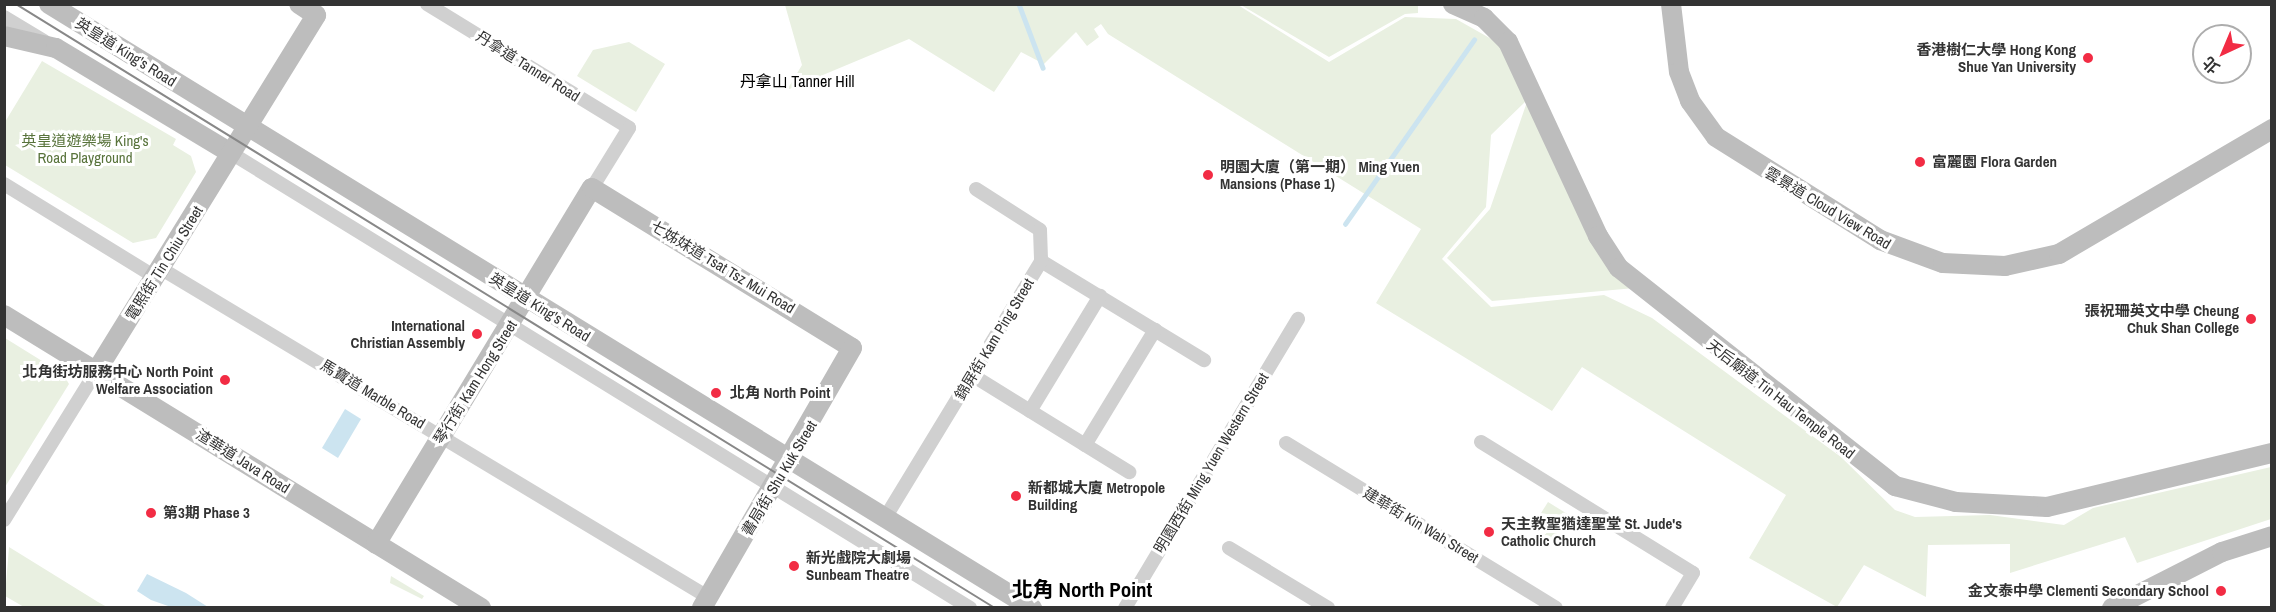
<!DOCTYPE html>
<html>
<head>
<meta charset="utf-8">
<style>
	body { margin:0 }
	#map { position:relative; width:2276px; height:612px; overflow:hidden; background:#fff; font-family:"Archivo Narrow","Noto Sans TC",sans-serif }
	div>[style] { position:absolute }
	.green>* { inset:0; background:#e9f0e1 }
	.water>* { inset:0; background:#cce4f0 }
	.stream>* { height:4.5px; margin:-2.25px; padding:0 2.25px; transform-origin:2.25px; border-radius:2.25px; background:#cce4f0 }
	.street>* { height:14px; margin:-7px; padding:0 7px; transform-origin:7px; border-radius:7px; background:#d0d0d0 }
	.secondary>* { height:20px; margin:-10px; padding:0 10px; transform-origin:10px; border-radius:10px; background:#bdbdbd }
	.tram>* { height:1.5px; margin:-0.75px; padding:0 0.75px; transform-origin:0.75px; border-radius:0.75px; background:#888 }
	.dots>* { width:16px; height:16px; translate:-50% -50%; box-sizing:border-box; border:3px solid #fff; border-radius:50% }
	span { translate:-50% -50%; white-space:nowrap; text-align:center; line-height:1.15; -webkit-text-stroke:6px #fff; paint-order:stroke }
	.poi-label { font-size:15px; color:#333; font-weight:700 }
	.right { translate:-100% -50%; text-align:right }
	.left { translate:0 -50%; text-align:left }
	.street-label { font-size:15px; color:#333 }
	.park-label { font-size:15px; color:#58733b }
	.neighbourhood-label { font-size:16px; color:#000 }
	.district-label { font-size:21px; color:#000; font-weight:700 }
	.frame { position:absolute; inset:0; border:6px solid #333; pointer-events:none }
	.north { position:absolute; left:2192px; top:24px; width:60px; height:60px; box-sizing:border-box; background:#fff; border:2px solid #adadad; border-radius:50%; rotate:224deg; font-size:16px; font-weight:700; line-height:24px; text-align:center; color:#333 }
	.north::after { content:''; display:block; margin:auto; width:21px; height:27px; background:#f22c44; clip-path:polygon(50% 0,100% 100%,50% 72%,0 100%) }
</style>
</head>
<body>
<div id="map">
	<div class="green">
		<i style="clip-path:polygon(785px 5px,1238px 5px,1329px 62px,1405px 17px,1456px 19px,1502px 45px,1635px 288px,1492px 301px,1447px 258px,1490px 209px,1528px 99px,1491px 135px,1486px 207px,1442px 259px,1491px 307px,1604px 295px,1652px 318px,1841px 457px,1895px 510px,1915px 517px,1990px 515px,2064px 525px,2093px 508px,2271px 467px,2271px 519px,2137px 563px,2125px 537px,2010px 573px,2010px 544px,1928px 545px,1926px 597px,1864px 565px,1837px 607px,1749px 558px,1786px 495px,1582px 367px,1552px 411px,1376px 303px,1421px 229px,1108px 34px,1101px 24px,1094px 29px,1099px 37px,1087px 46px,1076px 32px,1044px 64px,1021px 52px,994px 92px,909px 39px,787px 90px,802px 65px)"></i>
		<i style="clip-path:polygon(1241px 5px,1418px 5px,1418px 13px,1405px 14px,1329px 57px)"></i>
		<i style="clip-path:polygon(629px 42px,665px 64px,636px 112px,577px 76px,593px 50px)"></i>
		<i style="clip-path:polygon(42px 61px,176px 139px,173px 145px,191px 156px,196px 172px,156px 238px,133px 243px,5px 165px,5px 122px)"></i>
		<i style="clip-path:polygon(5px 338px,63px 374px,69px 384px,5px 487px)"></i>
		<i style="clip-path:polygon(1548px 502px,1569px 515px,1553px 542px,1531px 529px)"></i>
		<i style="clip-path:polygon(9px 547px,98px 602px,107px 607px,24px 607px,5px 596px)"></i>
		<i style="clip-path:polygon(391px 576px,424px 596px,422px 599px,390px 583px)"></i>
	</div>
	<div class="water">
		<i style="clip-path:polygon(345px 409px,361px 419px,338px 458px,322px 448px)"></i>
		<i style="clip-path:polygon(147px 574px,186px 593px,208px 607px,171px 607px,151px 600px,137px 591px)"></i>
	</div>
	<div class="stream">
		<i style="left:1019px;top:4px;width:68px;rotate:69.4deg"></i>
		<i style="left:1345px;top:224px;width:225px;rotate:-55deg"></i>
	</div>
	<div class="street">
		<i style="left:427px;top:4px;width:237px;rotate:31.5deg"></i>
		<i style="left:629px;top:128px;width:70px;rotate:121.7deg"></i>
		<i style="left:4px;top:17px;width:47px;rotate:31deg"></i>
		<i style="left:231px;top:153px;width:868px;rotate:31.62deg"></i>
		<i style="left:4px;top:184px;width:177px;rotate:31.6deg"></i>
		<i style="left:976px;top:189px;width:76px;rotate:32.6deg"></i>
		<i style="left:1040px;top:230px;width:31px;rotate:88deg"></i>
		<i style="left:1041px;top:261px;width:191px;rotate:31.3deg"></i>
		<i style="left:160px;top:268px;width:639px;rotate:30.98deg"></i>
		<i style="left:972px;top:375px;width:185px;rotate:31.7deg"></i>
		<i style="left:1030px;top:411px;width:135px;rotate:-58.7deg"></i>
		<i style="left:1481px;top:442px;width:249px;rotate:31.7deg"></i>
		<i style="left:1693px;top:573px;width:41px;rotate:121deg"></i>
		<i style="left:1286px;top:443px;width:316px;rotate:31.4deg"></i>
		<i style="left:1085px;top:445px;width:135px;rotate:-58.7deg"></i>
		<i style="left:885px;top:518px;width:301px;rotate:-58.7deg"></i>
		<i style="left:4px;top:520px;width:176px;rotate:-58.2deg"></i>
		<i style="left:1229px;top:548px;width:116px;rotate:31.2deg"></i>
		<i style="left:1125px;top:608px;width:337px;rotate:-59.1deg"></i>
	</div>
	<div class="secondary">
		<i style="left:49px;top:4px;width:1154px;rotate:31.57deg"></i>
		<i style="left:1453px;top:4px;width:34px;rotate:24deg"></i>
		<i style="left:1484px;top:18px;width:34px;rotate:45deg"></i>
		<i style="left:1508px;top:42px;width:214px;rotate:65.1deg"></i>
		<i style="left:1598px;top:236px;width:38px;rotate:57deg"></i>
		<i style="left:1619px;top:268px;width:352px;rotate:38.3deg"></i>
		<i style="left:1895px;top:486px;width:63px;rotate:14.7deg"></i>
		<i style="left:1956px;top:502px;width:91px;rotate:3.1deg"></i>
		<i style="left:2047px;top:507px;width:231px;rotate:-13.5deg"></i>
		<i style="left:1671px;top:4px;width:68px;rotate:83.3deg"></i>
		<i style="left:1679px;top:72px;width:31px;rotate:69deg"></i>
		<i style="left:1690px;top:101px;width:44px;rotate:54.2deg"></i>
		<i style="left:1716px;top:137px;width:194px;rotate:32.1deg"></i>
		<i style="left:1880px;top:240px;width:67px;rotate:20.1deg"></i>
		<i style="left:1943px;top:263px;width:62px;rotate:2.8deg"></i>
		<i style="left:2005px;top:266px;width:55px;rotate:-12.5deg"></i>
		<i style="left:2059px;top:254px;width:247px;rotate:-30.4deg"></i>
		<i style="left:4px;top:36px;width:53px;rotate:13deg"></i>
		<i style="left:56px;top:48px;width:204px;rotate:31deg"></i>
		<i style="left:4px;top:315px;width:560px;rotate:31.56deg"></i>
		<i style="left:97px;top:370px;width:417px;rotate:-58.3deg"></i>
		<i style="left:316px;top:15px;width:20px;rotate:-147deg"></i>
		<i style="left:376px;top:544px;width:416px;rotate:-58.8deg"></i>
		<i style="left:592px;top:188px;width:305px;rotate:31.6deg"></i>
		<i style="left:852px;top:348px;width:300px;rotate:120deg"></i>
		<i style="left:2112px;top:608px;width:123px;rotate:-27deg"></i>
		<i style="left:2222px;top:552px;width:52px;rotate:-17.7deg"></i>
	</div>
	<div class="tram">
		<i style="left:16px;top:4px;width:1150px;rotate:31.67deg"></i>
	</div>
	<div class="dots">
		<i style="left:2088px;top:58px;background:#f22c44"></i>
		<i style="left:1920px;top:162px;background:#f22c44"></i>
		<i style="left:1208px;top:175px;background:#f22c44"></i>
		<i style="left:2251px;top:319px;background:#f22c44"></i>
		<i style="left:477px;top:334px;background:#f22c44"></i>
		<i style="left:225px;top:380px;background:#f22c44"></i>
		<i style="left:716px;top:393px;background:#f22c44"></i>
		<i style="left:1016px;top:496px;background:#f22c44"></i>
		<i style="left:151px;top:513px;background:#f22c44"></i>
		<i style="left:1489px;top:532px;background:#f22c44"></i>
		<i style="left:794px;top:566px;background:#f22c44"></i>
		<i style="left:2221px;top:591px;background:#f22c44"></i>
	</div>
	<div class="poi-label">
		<span class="right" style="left:2076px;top:58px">香港樹仁大學 Hong Kong<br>Shue Yan University</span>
		<span class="left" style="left:1932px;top:162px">富麗園 Flora Garden</span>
		<span class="left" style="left:1220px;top:175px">明園大廈（第一期） Ming Yuen<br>Mansions (Phase 1)</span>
		<span class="right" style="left:2239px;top:319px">張祝珊英文中學 Cheung<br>Chuk Shan College</span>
		<span class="right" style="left:465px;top:334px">International<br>Christian Assembly</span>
		<span class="right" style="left:213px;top:380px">北角街坊服務中心 North Point<br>Welfare Association</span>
		<span class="left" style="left:730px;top:393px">北角 North Point</span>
		<span class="left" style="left:1028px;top:496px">新都城大廈 Metropole<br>Building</span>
		<span class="left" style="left:163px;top:513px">第3期 Phase 3</span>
		<span class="left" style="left:1501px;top:532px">天主教聖猶達聖堂 St. Jude's<br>Catholic Church</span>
		<span class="left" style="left:806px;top:566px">新光戲院大劇場<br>Sunbeam Theatre</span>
		<span class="right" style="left:2209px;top:591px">金文泰中學 Clementi Secondary School</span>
	</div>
	<div class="street-label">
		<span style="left:126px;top:52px;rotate:32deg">英皇道 King's Road</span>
		<span style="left:528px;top:66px;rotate:32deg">丹拿道 Tanner Road</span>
		<span style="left:1828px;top:208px;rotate:31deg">雲景道 Cloud View Road</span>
		<span style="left:164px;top:263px;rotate:-58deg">電照街 Tin Chiu Street</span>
		<span style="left:723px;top:267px;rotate:31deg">七姊妹道 Tsat Tsz Mui Road</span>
		<span style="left:540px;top:307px;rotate:32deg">英皇道 King's Road</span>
		<span style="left:994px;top:339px;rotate:-59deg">錦屏街 Kam Ping Street</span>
		<span style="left:475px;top:382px;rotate:-58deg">琴行街 Kam Hong Street</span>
		<span style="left:373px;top:394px;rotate:31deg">馬寶道 Marble Road</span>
		<span style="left:1781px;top:399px;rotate:38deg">天后廟道 Tin Hau Temple Road</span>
		<span style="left:243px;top:461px;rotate:32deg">渣華道 Java Road</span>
		<span style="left:1211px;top:463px;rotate:-59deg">明園西街 Ming Yuen Western Street</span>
		<span style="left:779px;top:478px;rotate:-59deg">書局街 Shu Kuk Street</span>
		<span style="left:1421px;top:525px;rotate:31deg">建華街 Kin Wah Street</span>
	</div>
	<div class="park-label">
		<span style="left:85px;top:149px">英皇道遊樂場 King's<br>Road Playground</span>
	</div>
	<div class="neighbourhood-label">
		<span style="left:797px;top:81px">丹拿山 Tanner Hill</span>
	</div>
	<div class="district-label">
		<span style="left:1082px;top:590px">北角 North Point</span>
	</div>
	<div class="frame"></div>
	<div class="north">北</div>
</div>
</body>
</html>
